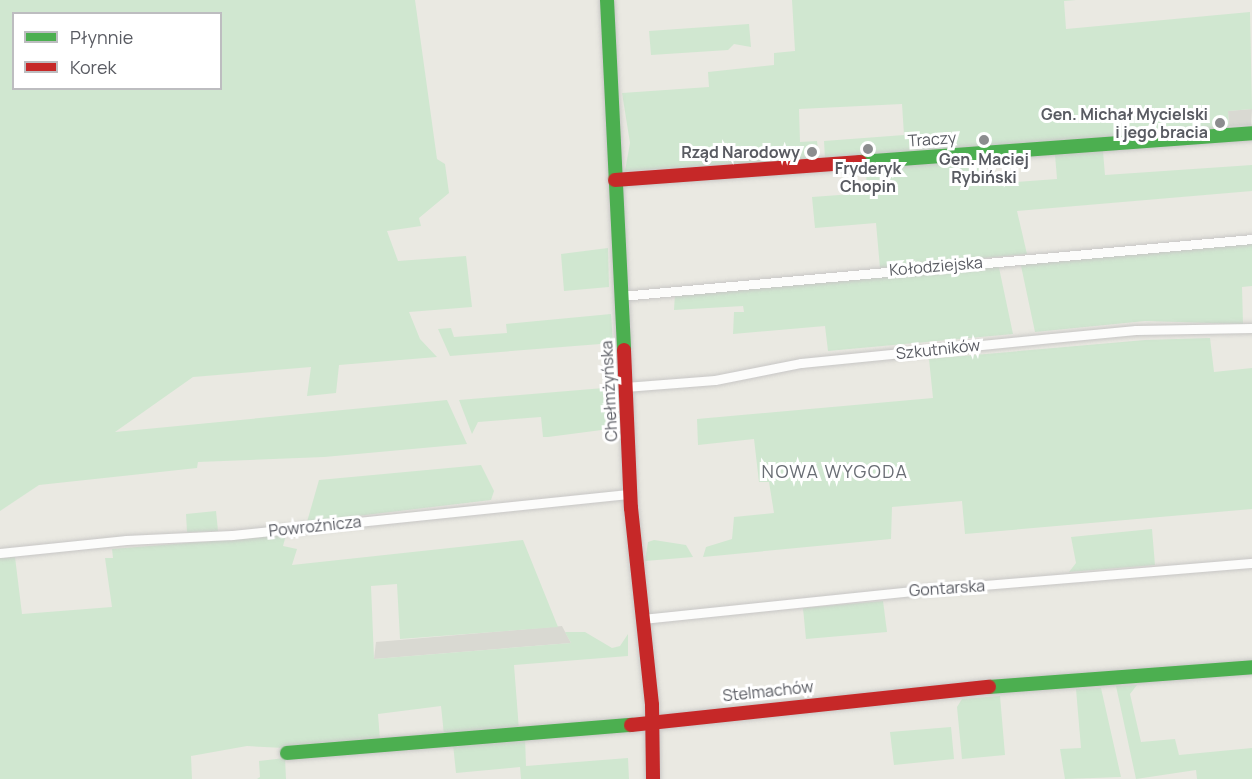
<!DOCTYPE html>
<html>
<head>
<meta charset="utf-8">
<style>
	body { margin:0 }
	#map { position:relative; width:1252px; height:779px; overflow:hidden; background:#eae9e2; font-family:Manrope,sans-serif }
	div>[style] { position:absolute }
	.industrial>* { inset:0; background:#d9d9d2 }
	.green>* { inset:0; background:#d0e7d0 }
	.roads { filter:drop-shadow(0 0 2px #c7c6c5) drop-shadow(0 0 2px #c7c6c5) }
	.street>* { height:9px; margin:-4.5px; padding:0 4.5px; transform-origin:4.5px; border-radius:4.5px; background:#fcfcfb }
	.fast>* { height:14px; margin:-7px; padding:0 7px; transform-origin:7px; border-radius:7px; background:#4caf50 }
	.jam>* { height:14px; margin:-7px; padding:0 7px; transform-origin:7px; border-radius:7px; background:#c62828 }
	.dots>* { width:16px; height:16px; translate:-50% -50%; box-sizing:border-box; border:3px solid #fff; border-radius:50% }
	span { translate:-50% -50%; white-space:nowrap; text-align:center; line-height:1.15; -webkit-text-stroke:6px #fff; paint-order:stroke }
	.poi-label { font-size:16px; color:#595b62; font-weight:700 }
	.right { translate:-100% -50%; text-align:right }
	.street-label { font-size:16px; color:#595b62 }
	.neighbourhood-label { font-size:18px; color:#696d74; letter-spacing:1.5px }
	.legend { position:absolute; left:12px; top:12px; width:210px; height:78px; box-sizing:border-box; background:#fff; border:2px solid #bdbdc0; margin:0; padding:8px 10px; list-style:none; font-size:18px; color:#595b62 }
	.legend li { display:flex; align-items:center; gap:12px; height:30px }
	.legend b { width:30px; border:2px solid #bdbdc0 }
</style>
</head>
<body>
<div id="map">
	<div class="industrial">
		<i style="clip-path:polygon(1252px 109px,1251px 125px,1229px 126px,1228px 111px)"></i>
		<i style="clip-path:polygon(562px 626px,571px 643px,374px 659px,376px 642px)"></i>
	</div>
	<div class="green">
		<i style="clip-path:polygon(evenodd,0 0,415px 0,437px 159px,445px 164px,449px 193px,419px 218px,421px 226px,387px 231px,398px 261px,466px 256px,472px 307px,409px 312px,420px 339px,437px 357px,339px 365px,336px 393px,307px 396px,311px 367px,193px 377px,115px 432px,447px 400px,467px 444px,324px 457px,198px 462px,197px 468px,39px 485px,0 511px,0 0,14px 14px,220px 14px,220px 88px,14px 88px,14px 14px)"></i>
		<i style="clip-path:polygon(792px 0,1076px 0,1064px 1px,1066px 29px,1250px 12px,1252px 109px,1228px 111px,1229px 128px,825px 159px,824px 141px,904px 135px,902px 104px,799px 109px,800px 142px,817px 141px,819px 159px,625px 171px,630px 143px,622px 93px,709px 87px,708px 72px,774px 65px,774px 53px,795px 51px)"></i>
		<i style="clip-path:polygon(749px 24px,751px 47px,734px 44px,728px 50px,651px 55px,649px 31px)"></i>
		<i style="clip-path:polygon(1103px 151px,1105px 175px,1252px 165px,1252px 191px,1017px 211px,1027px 254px,880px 268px,876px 223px,815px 228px,812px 197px,867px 193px,866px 168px,976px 161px,985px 168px,988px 184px,1057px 179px,1055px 155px)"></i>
		<i style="clip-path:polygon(1252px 242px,1252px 286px,1242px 287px,1243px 324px,1145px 321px,1035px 332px,1020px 261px)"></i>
		<i style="clip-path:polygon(608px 248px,609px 287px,564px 291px,561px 254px)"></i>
		<i style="clip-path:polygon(998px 263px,1013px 334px,828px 351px,825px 326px,733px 334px,734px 312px,744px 312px,743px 306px,674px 310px,675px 293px)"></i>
		<i style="clip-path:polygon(611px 314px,613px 343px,450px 356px,438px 329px,451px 328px,454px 337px,507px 333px,506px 324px)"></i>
		<i style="clip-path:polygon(1210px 338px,1214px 372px,1252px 368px,1252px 509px,965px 534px,962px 501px,892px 507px,891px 539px,703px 557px,706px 547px,732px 539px,734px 517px,774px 513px,769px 482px,759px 482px,754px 439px,698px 445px,697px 419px,933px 398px,929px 359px,1145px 340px)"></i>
		<i style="clip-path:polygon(616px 387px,617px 428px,548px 437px,543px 437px,541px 417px,478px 422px,472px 434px,459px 400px)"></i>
		<i style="clip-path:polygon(481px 465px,494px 491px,491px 500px,307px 522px,319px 480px)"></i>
		<i style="clip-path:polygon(216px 511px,218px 531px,187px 532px,186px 514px)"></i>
		<i style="clip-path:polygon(1152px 529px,1155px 565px,1069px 572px,1076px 563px,1071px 537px)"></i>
		<i style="clip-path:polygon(286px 535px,283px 546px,297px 549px,292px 565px,523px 540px,558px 627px,400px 639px,397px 584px,371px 586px,374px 659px,571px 643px,565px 632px,585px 632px,612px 648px,620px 646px,628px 634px,628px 656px,514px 665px,519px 730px,444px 735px,441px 706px,378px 714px,380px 740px,284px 748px,247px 746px,191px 756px,192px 779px,0 779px,0 558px,15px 557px,22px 614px,112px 607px,105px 558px,113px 558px,112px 549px)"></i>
		<i style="clip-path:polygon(654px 540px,686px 545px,693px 557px,645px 561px,648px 542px)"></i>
		<i style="clip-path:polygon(883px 601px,887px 632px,806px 639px,803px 608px)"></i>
		<i style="clip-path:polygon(1137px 685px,1130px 694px,1141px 742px,1175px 739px,1179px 755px,1252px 748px,1252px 779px,1197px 779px,1196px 770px,1136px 779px,1116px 686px)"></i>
		<i style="clip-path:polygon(1101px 688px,1121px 777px,1065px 779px,1060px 749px,1081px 748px,1076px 689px)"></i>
		<i style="clip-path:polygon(1000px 696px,1005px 755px,962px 759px,957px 707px,962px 699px)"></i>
		<i style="clip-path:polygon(951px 727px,954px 759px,894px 765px,890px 732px)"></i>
		<i style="clip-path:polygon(525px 736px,526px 766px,628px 758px,629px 779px,521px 779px,520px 767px,456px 773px,453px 744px)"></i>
		<i style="clip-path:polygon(285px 758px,286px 779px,257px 779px,260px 777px,259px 761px)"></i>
	</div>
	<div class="roads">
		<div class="street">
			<i style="left:621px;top:296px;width:634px;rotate:-5.16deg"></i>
			<i style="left:625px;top:387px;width:90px;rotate:-4.4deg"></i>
			<i style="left:715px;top:380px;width:88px;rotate:-11.2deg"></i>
			<i style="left:801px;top:363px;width:252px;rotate:-5.7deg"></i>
			<i style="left:1052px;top:338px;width:84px;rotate:-5.4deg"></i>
			<i style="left:1136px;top:330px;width:116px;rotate:-1deg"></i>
			<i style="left:0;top:553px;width:127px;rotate:-5.9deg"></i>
			<i style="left:126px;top:540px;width:106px;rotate:-2.7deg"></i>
			<i style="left:232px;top:535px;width:401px;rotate:-5.9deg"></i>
			<i style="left:642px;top:619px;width:270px;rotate:-5.9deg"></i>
			<i style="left:911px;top:591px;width:342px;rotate:-4.7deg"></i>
		</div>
		<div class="fast">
			<i style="left:607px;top:0;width:350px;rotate:87.2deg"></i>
			<i style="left:860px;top:162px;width:393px;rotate:-4.2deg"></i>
			<i style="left:989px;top:687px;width:264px;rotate:-4.3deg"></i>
			<i style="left:287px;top:753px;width:345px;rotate:-4.7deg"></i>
		</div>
		<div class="jam">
			<i style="left:615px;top:180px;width:246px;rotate:-4.2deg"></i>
			<i style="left:624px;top:350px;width:158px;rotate:87.5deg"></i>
			<i style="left:631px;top:508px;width:198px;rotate:83.9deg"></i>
			<i style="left:652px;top:705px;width:74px;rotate:89.2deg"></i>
			<i style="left:631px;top:725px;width:360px;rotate:-6.1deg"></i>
		</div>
	</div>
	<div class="dots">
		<i style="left:1220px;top:123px;background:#8c8d8f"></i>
		<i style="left:984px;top:140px;background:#8c8d8f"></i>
		<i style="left:868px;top:149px;background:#8c8d8f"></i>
		<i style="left:812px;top:152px;background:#8c8d8f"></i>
	</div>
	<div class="poi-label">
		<span class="right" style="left:1208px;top:123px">Gen. Michał Mycielski<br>i jego bracia</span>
		<span class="right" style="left:800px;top:152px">Rząd Narodowy</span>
		<span style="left:984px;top:168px">Gen. Maciej<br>Rybiński</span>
		<span style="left:868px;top:177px">Fryderyk<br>Chopin</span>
	</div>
	<div class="street-label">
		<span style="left:932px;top:139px;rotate:-4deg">Traczy</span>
		<span style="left:936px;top:266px;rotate:-5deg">Kołodziejska</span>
		<span style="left:938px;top:349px;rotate:-6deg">Szkutników</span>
		<span style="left:609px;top:391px;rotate:-93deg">Chełmżyńska</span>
		<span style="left:315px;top:526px;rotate:-6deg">Powroźnicza</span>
		<span style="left:947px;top:588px;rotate:-4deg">Gontarska</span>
		<span style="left:768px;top:691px;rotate:-6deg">Stelmachów</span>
	</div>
	<div class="neighbourhood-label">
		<span style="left:835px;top:471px">NOWA WYGODA</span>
	</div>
	<ul class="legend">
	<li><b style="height:8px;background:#4caf50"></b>Płynnie</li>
	<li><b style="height:8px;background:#c62828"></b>Korek</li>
	</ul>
</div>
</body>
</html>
